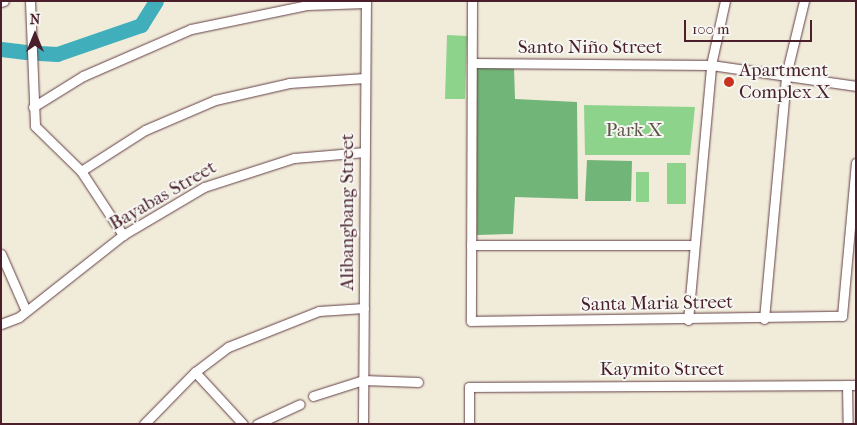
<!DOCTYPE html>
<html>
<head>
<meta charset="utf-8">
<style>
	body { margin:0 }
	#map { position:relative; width:857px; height:425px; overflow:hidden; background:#f1ebd9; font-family:"IM FELL French Canon",serif }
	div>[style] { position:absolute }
	.green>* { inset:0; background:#8ed38c }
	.forest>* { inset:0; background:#72b578 }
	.river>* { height:15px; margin:-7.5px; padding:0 7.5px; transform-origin:7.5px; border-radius:7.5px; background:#40afbb }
	.roads { filter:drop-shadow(0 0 1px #633e45) drop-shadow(0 0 1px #633e45) }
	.street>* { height:9px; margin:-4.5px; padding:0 4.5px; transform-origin:4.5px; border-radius:4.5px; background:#fff }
	.dots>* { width:14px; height:14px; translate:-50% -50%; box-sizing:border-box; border:2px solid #f6f6f2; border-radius:50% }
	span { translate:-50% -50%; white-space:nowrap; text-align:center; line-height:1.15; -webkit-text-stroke:4px #f6f6f2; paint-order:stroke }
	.street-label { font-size:19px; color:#4a1f2b }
	.poi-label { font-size:19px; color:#4a1f2b }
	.left { translate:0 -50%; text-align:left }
	.park-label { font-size:19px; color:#5e5548 }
	.frame { position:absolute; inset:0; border:2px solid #4a1f2b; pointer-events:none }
	.north { position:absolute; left:10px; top:10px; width:50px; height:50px; -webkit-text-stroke:4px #f6f6f2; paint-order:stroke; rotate:0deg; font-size:14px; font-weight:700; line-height:20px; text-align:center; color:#4a1f2b }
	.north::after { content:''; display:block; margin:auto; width:18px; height:22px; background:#4a1f2b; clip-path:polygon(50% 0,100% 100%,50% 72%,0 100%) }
	.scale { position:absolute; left:684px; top:20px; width:128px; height:22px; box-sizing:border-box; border:2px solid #4a1f2b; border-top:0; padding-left:6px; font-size:15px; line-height:18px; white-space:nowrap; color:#4a1f2b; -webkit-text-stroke:4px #f6f6f2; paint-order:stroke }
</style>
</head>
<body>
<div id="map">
	<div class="green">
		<i style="clip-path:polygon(447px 35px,467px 36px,465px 99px,445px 99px)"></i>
		<i style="clip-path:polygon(584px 105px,695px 107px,690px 155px,585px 155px)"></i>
		<i style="clip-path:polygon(667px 163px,686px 163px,686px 204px,667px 204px)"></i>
		<i style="clip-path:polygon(636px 172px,649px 172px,649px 202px,636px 202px)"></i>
	</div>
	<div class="forest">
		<i style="clip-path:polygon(475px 66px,514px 67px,515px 99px,577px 102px,578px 199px,515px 197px,513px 234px,477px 235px)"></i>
		<i style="clip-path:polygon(587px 160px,632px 161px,631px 201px,585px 201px)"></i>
	</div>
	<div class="river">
		<i style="left:1px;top:49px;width:25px;rotate:7deg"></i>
		<i style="left:39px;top:53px;width:18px;rotate:3deg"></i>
		<i style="left:57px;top:54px;width:89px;rotate:-19deg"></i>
		<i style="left:141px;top:25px;width:28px;rotate:-58deg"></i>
	</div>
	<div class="roads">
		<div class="street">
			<i style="left:30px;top:1px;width:125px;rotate:87.7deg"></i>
			<i style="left:35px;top:126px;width:64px;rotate:44.4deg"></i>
			<i style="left:81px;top:171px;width:77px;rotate:56.7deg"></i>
			<i style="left:472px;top:1px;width:320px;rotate:90.2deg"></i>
			<i style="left:471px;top:321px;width:371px;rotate:-0.8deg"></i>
			<i style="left:842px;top:316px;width:154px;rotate:-84.8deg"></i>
			<i style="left:1px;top:2px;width:3px;rotate:-18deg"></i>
			<i style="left:472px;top:63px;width:239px;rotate:0.5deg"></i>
			<i style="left:711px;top:65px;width:147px;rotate:8.2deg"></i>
			<i style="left:33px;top:107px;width:59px;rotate:-31.8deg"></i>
			<i style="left:83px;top:76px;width:118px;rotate:-23.5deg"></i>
			<i style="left:191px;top:29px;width:118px;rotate:-11.7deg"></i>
			<i style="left:307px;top:5px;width:59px;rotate:-1.9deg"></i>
			<i style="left:81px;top:171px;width:76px;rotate:-32.6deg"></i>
			<i style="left:145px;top:130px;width:76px;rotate:-23.2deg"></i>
			<i style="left:215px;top:100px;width:76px;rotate:-12.9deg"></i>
			<i style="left:289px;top:83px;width:76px;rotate:-3.8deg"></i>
			<i style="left:471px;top:245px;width:221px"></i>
			<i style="left:1px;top:254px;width:62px;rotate:66.3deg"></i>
			<i style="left:764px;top:319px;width:245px;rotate:-84.8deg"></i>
			<i style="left:786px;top:75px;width:76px;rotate:-76.3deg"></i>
			<i style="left:688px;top:320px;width:256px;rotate:-84.8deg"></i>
			<i style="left:711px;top:65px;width:66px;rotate:-77.7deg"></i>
			<i style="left:1px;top:324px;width:19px;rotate:-21deg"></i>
			<i style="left:19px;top:317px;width:132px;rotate:-38.3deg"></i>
			<i style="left:123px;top:235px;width:94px;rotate:-30.7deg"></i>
			<i style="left:204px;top:187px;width:95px;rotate:-17.9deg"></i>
			<i style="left:294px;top:158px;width:71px;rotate:-4.8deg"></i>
			<i style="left:195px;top:372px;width:71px;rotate:47.3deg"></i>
			<i style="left:847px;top:385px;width:39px;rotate:89deg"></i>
			<i style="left:313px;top:396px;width:52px;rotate:-17.7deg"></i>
			<i style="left:363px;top:380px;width:55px;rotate:2.1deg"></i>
			<i style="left:144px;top:424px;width:73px;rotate:-45.6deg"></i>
			<i style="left:195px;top:372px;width:41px;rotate:-37.1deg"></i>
			<i style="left:228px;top:347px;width:98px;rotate:-21.6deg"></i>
			<i style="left:319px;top:311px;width:45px;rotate:-3.8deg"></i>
			<i style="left:257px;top:424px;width:47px;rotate:-24.9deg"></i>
			<i style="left:363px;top:424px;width:423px;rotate:-89.6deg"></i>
			<i style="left:469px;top:424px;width:37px;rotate:-90deg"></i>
			<i style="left:469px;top:387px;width:387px;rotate:-0.3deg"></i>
		</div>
	</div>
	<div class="dots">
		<i style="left:729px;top:82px;background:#c8321e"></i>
	</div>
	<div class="street-label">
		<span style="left:590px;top:48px">Santo Niño Street</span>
		<span style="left:163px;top:196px;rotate:-30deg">Bayabas Street</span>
		<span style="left:348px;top:212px;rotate:-90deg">Alibangbang Street</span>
		<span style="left:657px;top:304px;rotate:-1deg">Santa Maria Street</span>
		<span style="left:662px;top:370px">Kaymito Street</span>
	</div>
	<div class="poi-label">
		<span class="left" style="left:739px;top:82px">Apartment<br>Complex X</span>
	</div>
	<div class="park-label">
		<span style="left:634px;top:131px">Park X</span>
	</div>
	<div class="frame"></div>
	<div class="north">N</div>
	<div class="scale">100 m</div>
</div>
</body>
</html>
